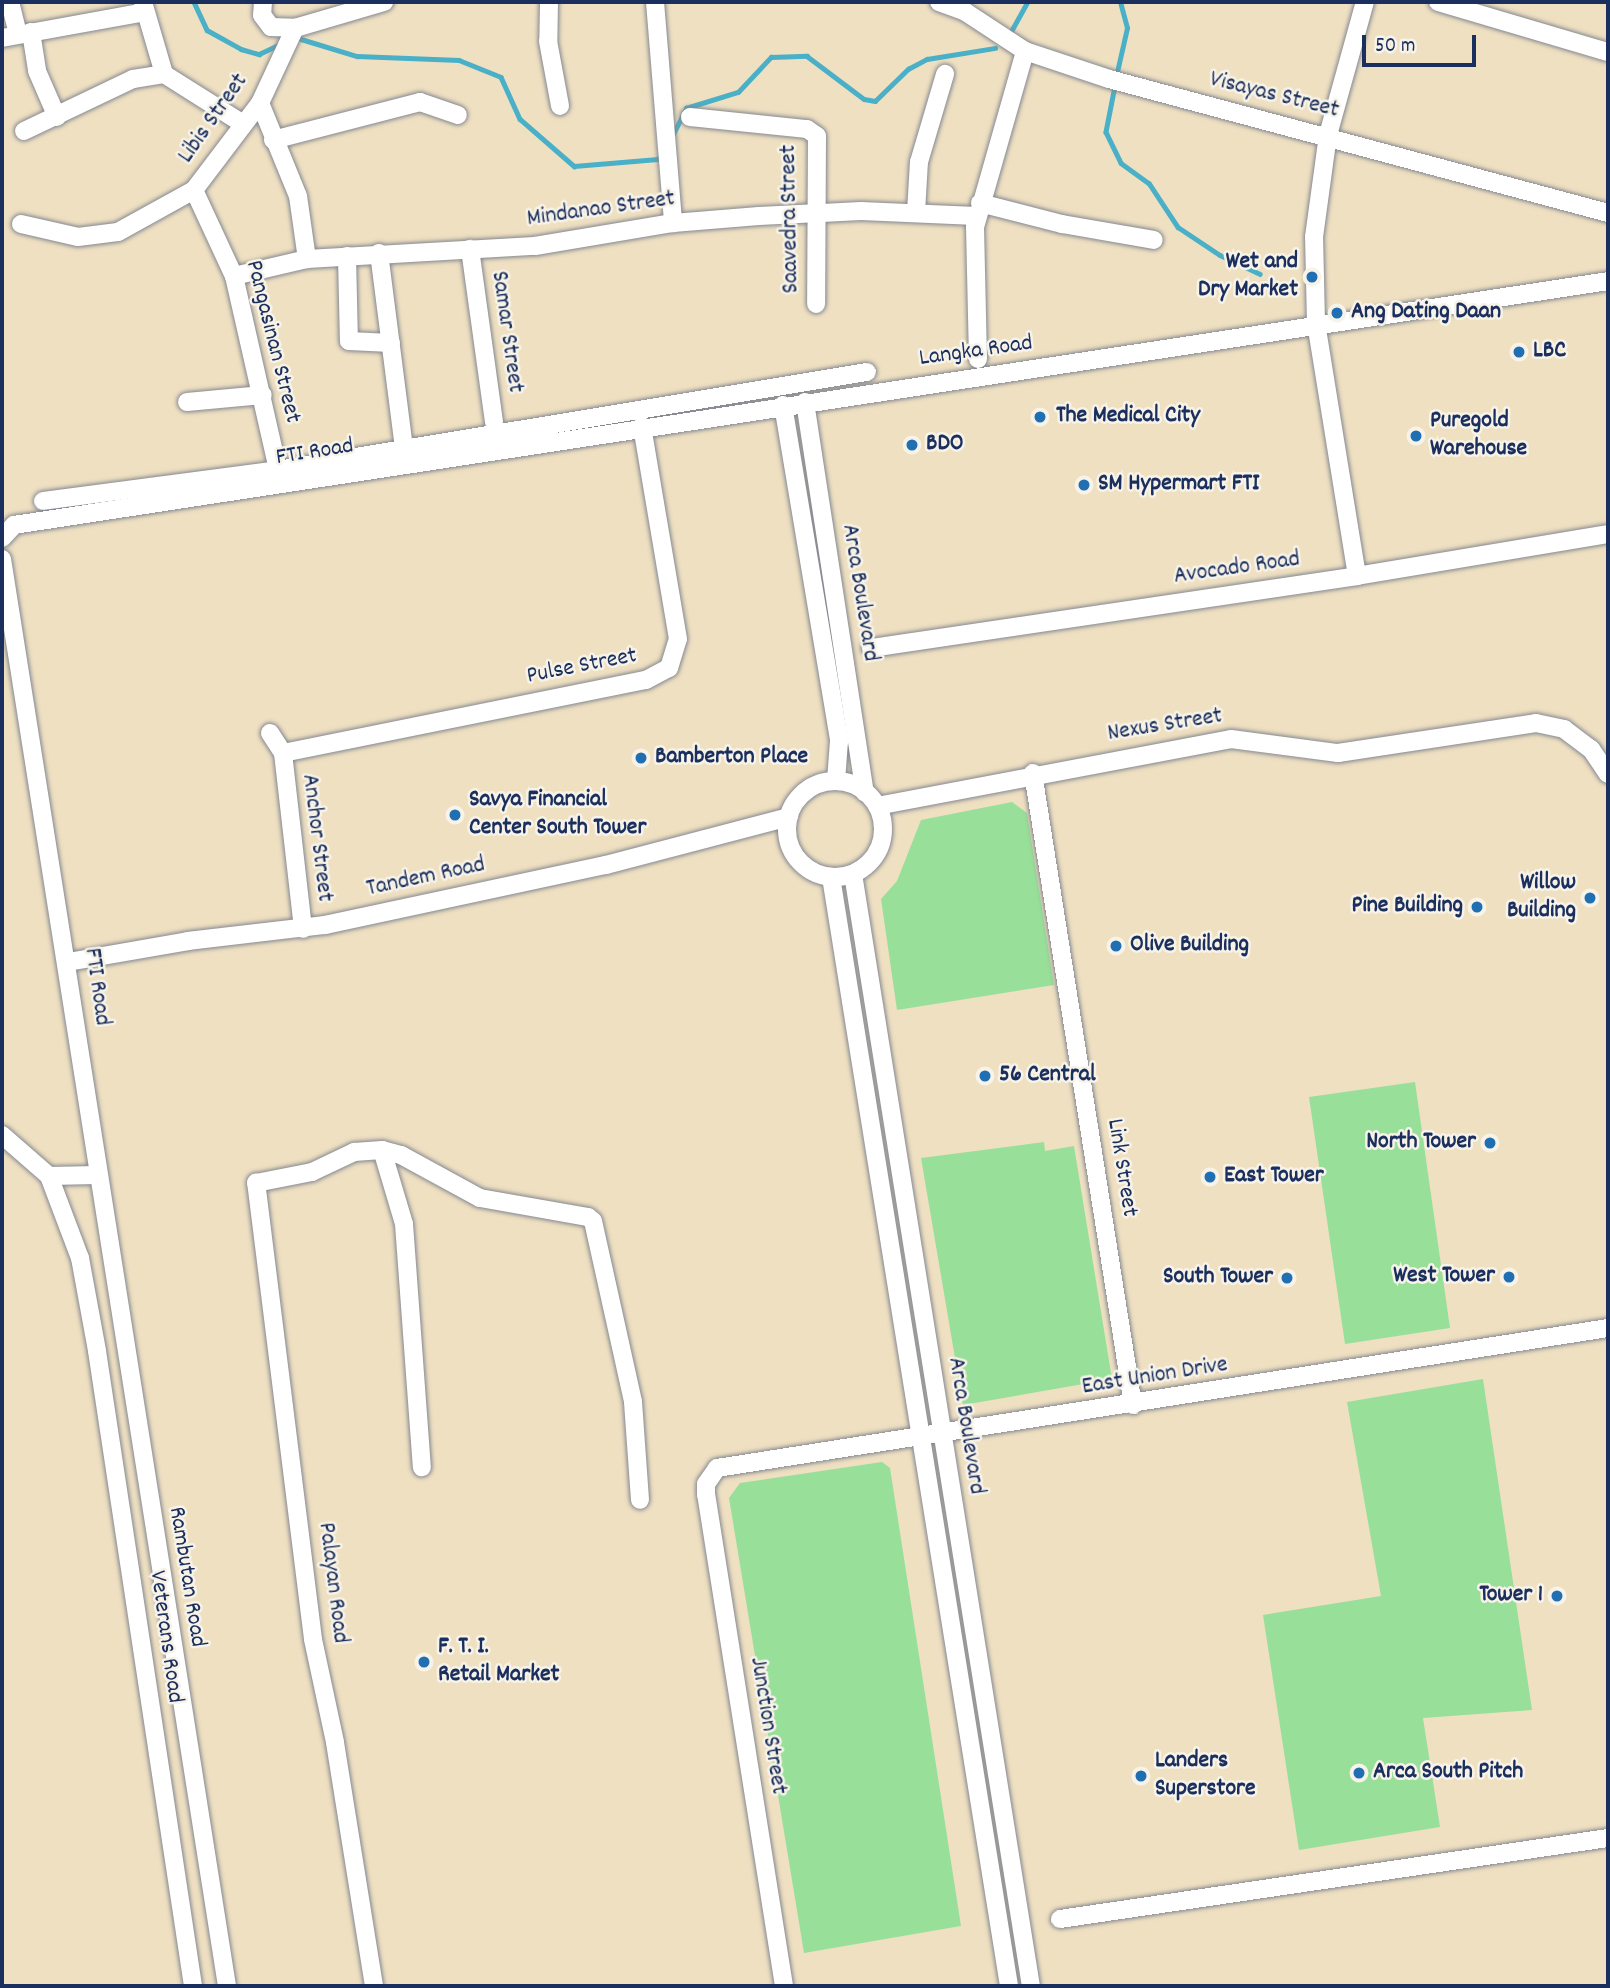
<!DOCTYPE html>
<html>
<head>
<meta charset="utf-8">
<style>
	body { margin:0 }
	#map { position:relative; width:1610px; height:1988px; overflow:hidden; background:#efe0c2; font-family:Dekko,sans-serif }
	div>[style] { position:absolute }
	.green>* { inset:0; background:#98df99 }
	.stream>* { height:4.5px; margin:-2.25px; padding:0 2.25px; transform-origin:2.25px; border-radius:2.25px; background:#49b0c8 }
	.roads { filter:drop-shadow(0 0 2px #858890) drop-shadow(0 0 2px #858890) }
	.minor>* { height:18px; margin:-9px; padding:0 9px; transform-origin:9px; border-radius:9px; background:#fff }
	.minor>.ring { margin:-9px; padding:0; box-sizing:content-box; background:none; border:18px solid #fff; border-radius:50% }
	.dots>* { width:19px; height:19px; translate:-50% -50%; box-sizing:border-box; border:4px solid #f7f3e8; border-radius:50% }
	span { translate:-50% -50%; white-space:nowrap; text-align:center; line-height:1.15; -webkit-text-stroke:5px #f7f3e8; paint-order:stroke }
	.street-label { font-size:24px; color:#1b2f5e }
	.poi-label { font-size:24px; color:#1b2f5e; font-weight:700 }
	.right { translate:-100% -50%; text-align:right }
	.left { translate:0 -50%; text-align:left }
	.frame { position:absolute; inset:0; border:4px solid #1b2f5e; pointer-events:none }
	.scale { position:absolute; left:1362px; top:35px; width:114px; height:32px; box-sizing:border-box; border:4px solid #1b2f5e; border-top:0; padding-left:9px; font-size:21px; line-height:24px; white-space:nowrap; color:#1b2f5e; -webkit-text-stroke:5px #f7f3e8; paint-order:stroke }
</style>
</head>
<body>
<div id="map">
	<div class="green">
		<i style="clip-path:polygon(1012px 802px,1027px 813px,1054px 985px,897px 1010px,881px 899px,897px 881px,921px 820px)"></i>
		<i style="clip-path:polygon(1415px 1082px,1450px 1328px,1345px 1344px,1309px 1097px)"></i>
		<i style="clip-path:polygon(1044px 1142px,1045px 1151px,1074px 1146px,1112px 1379px,963px 1405px,921px 1158px)"></i>
		<i style="clip-path:polygon(1483px 1379px,1532px 1710px,1423px 1718px,1440px 1827px,1299px 1850px,1263px 1615px,1381px 1596px,1347px 1402px)"></i>
		<i style="clip-path:polygon(882px 1462px,890px 1468px,961px 1926px,804px 1953px,729px 1498px,740px 1483px)"></i>
	</div>
	<div class="stream">
		<i style="left:194px;top:2px;width:31px;rotate:65deg"></i>
		<i style="left:207px;top:30px;width:39px;rotate:29deg"></i>
		<i style="left:241px;top:49px;width:19px;rotate:16deg"></i>
		<i style="left:259px;top:54px;width:23px;rotate:-25deg"></i>
		<i style="left:1009px;top:35px;width:38px;rotate:-61deg"></i>
		<i style="left:301px;top:39px;width:59px;rotate:16.9deg"></i>
		<i style="left:357px;top:56px;width:102px;rotate:2.2deg"></i>
		<i style="left:459px;top:60px;width:45px;rotate:22deg"></i>
		<i style="left:501px;top:77px;width:46px;rotate:65.7deg"></i>
		<i style="left:520px;top:119px;width:72px;rotate:41deg"></i>
		<i style="left:574px;top:166px;width:84px;rotate:-4.8deg"></i>
		<i style="left:658px;top:159px;width:6px;rotate:-51deg"></i>
		<i style="left:1117px;top:72px;width:45px;rotate:-77.2deg"></i>
		<i style="left:1127px;top:28px;width:27px;rotate:-105deg"></i>
		<i style="left:1115px;top:86px;width:47px;rotate:101.1deg"></i>
		<i style="left:1106px;top:132px;width:34px;rotate:64deg"></i>
		<i style="left:1121px;top:163px;width:34px;rotate:36deg"></i>
		<i style="left:1149px;top:183px;width:53px;rotate:56.6deg"></i>
		<i style="left:1178px;top:227px;width:50px;rotate:33.7deg"></i>
		<i style="left:1220px;top:255px;width:44px;rotate:25.4deg"></i>
		<i style="left:673px;top:134px;width:29px;rotate:-63deg"></i>
		<i style="left:686px;top:108px;width:54px;rotate:-17.1deg"></i>
		<i style="left:738px;top:92px;width:48px;rotate:-46.7deg"></i>
		<i style="left:771px;top:57px;width:36px;rotate:-2deg"></i>
		<i style="left:807px;top:56px;width:71px;rotate:37deg"></i>
		<i style="left:864px;top:99px;width:11px;rotate:10deg"></i>
		<i style="left:875px;top:101px;width:46px;rotate:-44.1deg"></i>
		<i style="left:908px;top:69px;width:21px;rotate:-28deg"></i>
		<i style="left:927px;top:59px;width:69px;rotate:-9.2deg"></i>
	</div>
	<div class="roads">
		<div class="minor">
			<i style="left:10px;top:2px;width:32px;rotate:76deg"></i>
			<i style="left:143px;top:2px;width:75px;rotate:73.7deg"></i>
			<i style="left:164px;top:74px;width:93px;rotate:32.3deg"></i>
			<i style="left:263px;top:2px;width:13px;rotate:94deg"></i>
			<i style="left:262px;top:15px;width:15px;rotate:53deg"></i>
			<i style="left:271px;top:27px;width:24px;rotate:2deg"></i>
			<i style="left:295px;top:28px;width:93px;rotate:-16.3deg"></i>
			<i style="left:549px;top:2px;width:39px;rotate:91deg"></i>
			<i style="left:548px;top:41px;width:66px;rotate:79.5deg"></i>
			<i style="left:655px;top:2px;width:222px;rotate:85.3deg"></i>
			<i style="left:939px;top:2px;width:27px;rotate:20deg"></i>
			<i style="left:964px;top:11px;width:73px;rotate:33.3deg"></i>
			<i style="left:1025px;top:51px;width:89px;rotate:18.4deg"></i>
			<i style="left:1109px;top:79px;width:517px;rotate:15.03deg"></i>
			<i style="left:1438px;top:2px;width:177px;rotate:16.4deg"></i>
			<i style="left:31px;top:32px;width:39px;rotate:81deg"></i>
			<i style="left:37px;top:71px;width:50px;rotate:66.5deg"></i>
			<i style="left:2px;top:38px;width:145px;rotate:-10.3deg"></i>
			<i style="left:260px;top:103px;width:100px;rotate:67.8deg"></i>
			<i style="left:298px;top:196px;width:64px;rotate:81.9deg"></i>
			<i style="left:690px;top:117px;width:118px;rotate:5.9deg"></i>
			<i style="left:807px;top:129px;width:12px;rotate:35deg"></i>
			<i style="left:817px;top:136px;width:168px;rotate:90.3deg"></i>
			<i style="left:24px;top:131px;width:121px;rotate:-25.5deg"></i>
			<i style="left:133px;top:79px;width:31px;rotate:-9deg"></i>
			<i style="left:273px;top:140px;width:152px;rotate:-14.5deg"></i>
			<i style="left:420px;top:102px;width:40px;rotate:18.9deg"></i>
			<i style="left:194px;top:190px;width:95px;rotate:65.1deg"></i>
			<i style="left:234px;top:276px;width:199px;rotate:77.2deg"></i>
			<i style="left:980px;top:203px;width:85px;rotate:14.4deg"></i>
			<i style="left:1062px;top:224px;width:93px;rotate:9.9deg"></i>
			<i style="left:916px;top:212px;width:50px;rotate:-86.6deg"></i>
			<i style="left:919px;top:162px;width:92px;rotate:-73.5deg"></i>
			<i style="left:21px;top:224px;width:58px;rotate:12.8deg"></i>
			<i style="left:78px;top:237px;width:40px;rotate:-7.1deg"></i>
			<i style="left:118px;top:232px;width:87px;rotate:-28.9deg"></i>
			<i style="left:194px;top:190px;width:109px;rotate:-52.8deg"></i>
			<i style="left:260px;top:103px;width:83px;rotate:-65deg"></i>
			<i style="left:470px;top:249px;width:175px;rotate:82.1deg"></i>
			<i style="left:379px;top:253px;width:198px;rotate:82.7deg"></i>
			<i style="left:347px;top:256px;width:85px;rotate:88.7deg"></i>
			<i style="left:349px;top:341px;width:42px;rotate:2.7deg"></i>
			<i style="left:234px;top:276px;width:75px;rotate:-13.1deg"></i>
			<i style="left:307px;top:259px;width:228px;rotate:-3.3deg"></i>
			<i style="left:535px;top:246px;width:140px;rotate:-9.5deg"></i>
			<i style="left:673px;top:223px;width:86px;rotate:-4.7deg"></i>
			<i style="left:759px;top:216px;width:102px;rotate:-2.8deg"></i>
			<i style="left:861px;top:211px;width:115px;rotate:2.5deg"></i>
			<i style="left:978px;top:359px;width:132px;rotate:-91.3deg"></i>
			<i style="left:975px;top:227px;width:183px;rotate:-74.1deg"></i>
			<i style="left:187px;top:402px;width:76px;rotate:-5.3deg"></i>
			<i style="left:805px;top:402px;width:395px;rotate:81.3deg"></i>
			<i style="left:783px;top:405px;width:341px;rotate:80.5deg"></i>
			<i style="left:839px;top:741px;width:40px;rotate:94.3deg"></i>
			<i style="left:43px;top:501px;width:237px;rotate:-7.5deg"></i>
			<i style="left:278px;top:470px;width:597px;rotate:-9.45deg"></i>
			<i style="left:2px;top:538px;width:18px;rotate:-47deg"></i>
			<i style="left:14px;top:525px;width:1613px;rotate:-8.7deg"></i>
			<i style="left:2px;top:559px;width:1445px;rotate:81.04deg"></i>
			<i style="left:1357px;top:576px;width:256px;rotate:-99.2deg"></i>
			<i style="left:1316px;top:323px;width:86px;rotate:-91.3deg"></i>
			<i style="left:1314px;top:237px;width:103px;rotate:-82.2deg"></i>
			<i style="left:1328px;top:135px;width:138px;rotate:-74.5deg"></i>
			<i style="left:871px;top:648px;width:491px;rotate:-8.4deg"></i>
			<i style="left:1357px;top:576px;width:254px;rotate:-9.5deg"></i>
			<i style="left:270px;top:733px;width:24px;rotate:57deg"></i>
			<i style="left:283px;top:753px;width:370px;rotate:-11.4deg"></i>
			<i style="left:646px;top:680px;width:26px;rotate:-28deg"></i>
			<i style="left:669px;top:668px;width:30px;rotate:-73deg"></i>
			<i style="left:678px;top:639px;width:216px;rotate:-99.6deg"></i>
			<i style="left:283px;top:753px;width:177px;rotate:83.5deg"></i>
			<i style="left:1033px;top:773px;width:640px;rotate:81.01deg"></i>
			<i class="ring" style="left:787px;top:781px;width:78px;height:78px"></i>
			<i style="left:877px;top:806px;width:360px;rotate:-10.7deg"></i>
			<i style="left:1231px;top:739px;width:108px;rotate:7.5deg"></i>
			<i style="left:1338px;top:753px;width:200px;rotate:-8.6deg"></i>
			<i style="left:1536px;top:723px;width:29px;rotate:12deg"></i>
			<i style="left:1564px;top:729px;width:34px;rotate:37deg"></i>
			<i style="left:1591px;top:749px;width:30px;rotate:56deg"></i>
			<i style="left:853px;top:874px;width:1126px;rotate:80.91deg"></i>
			<i style="left:831px;top:877px;width:1123px;rotate:80.88deg"></i>
			<i style="left:68px;top:962px;width:122px;rotate:-9.9deg"></i>
			<i style="left:188px;top:941px;width:138px;rotate:-6.7deg"></i>
			<i style="left:325px;top:925px;width:287px;rotate:-12.1deg"></i>
			<i style="left:606px;top:865px;width:189px;rotate:-14.7deg"></i>
			<i style="left:2px;top:1135px;width:62px;rotate:41.1deg"></i>
			<i style="left:49px;top:1176px;width:48px;rotate:-1.2deg"></i>
			<i style="left:382px;top:1150px;width:77px;rotate:73.4deg"></i>
			<i style="left:404px;top:1224px;width:244px;rotate:85.8deg"></i>
			<i style="left:49px;top:1176px;width:88px;rotate:69.3deg"></i>
			<i style="left:80px;top:1258px;width:95px;rotate:79.6deg"></i>
			<i style="left:97px;top:1351px;width:642px;rotate:81.4deg"></i>
			<i style="left:1060px;top:1919px;width:554px;rotate:-8.41deg"></i>
			<i style="left:374px;top:1986px;width:247px;rotate:-99.1deg"></i>
			<i style="left:335px;top:1742px;width:105px;rotate:-102.1deg"></i>
			<i style="left:313px;top:1639px;width:460px;rotate:-97.1deg"></i>
			<i style="left:256px;top:1183px;width:57px;rotate:-11.1deg"></i>
			<i style="left:312px;top:1172px;width:47px;rotate:-25.5deg"></i>
			<i style="left:354px;top:1152px;width:28px;rotate:-4deg"></i>
			<i style="left:382px;top:1150px;width:20px;rotate:15deg"></i>
			<i style="left:401px;top:1155px;width:90px;rotate:28.6deg"></i>
			<i style="left:480px;top:1198px;width:110px;rotate:10deg"></i>
			<i style="left:588px;top:1217px;width:6px;rotate:39deg"></i>
			<i style="left:593px;top:1221px;width:185px;rotate:77.5deg"></i>
			<i style="left:633px;top:1402px;width:98px;rotate:85.9deg"></i>
			<i style="left:784px;top:1986px;width:497px;rotate:-99deg"></i>
			<i style="left:706px;top:1495px;width:11px;rotate:-90deg"></i>
			<i style="left:706px;top:1484px;width:19px;rotate:-55deg"></i>
			<i style="left:717px;top:1468px;width:902px;rotate:-8.93deg"></i>
		</div>
	</div>
	<div class="dots">
		<i style="left:1312px;top:277px;background:#1f6fb2"></i>
		<i style="left:1337px;top:313px;background:#1f6fb2"></i>
		<i style="left:1519px;top:352px;background:#1f6fb2"></i>
		<i style="left:1040px;top:417px;background:#1f6fb2"></i>
		<i style="left:1416px;top:436px;background:#1f6fb2"></i>
		<i style="left:912px;top:445px;background:#1f6fb2"></i>
		<i style="left:1084px;top:485px;background:#1f6fb2"></i>
		<i style="left:641px;top:758px;background:#1f6fb2"></i>
		<i style="left:455px;top:815px;background:#1f6fb2"></i>
		<i style="left:1590px;top:898px;background:#1f6fb2"></i>
		<i style="left:1477px;top:907px;background:#1f6fb2"></i>
		<i style="left:1116px;top:946px;background:#1f6fb2"></i>
		<i style="left:985px;top:1076px;background:#1f6fb2"></i>
		<i style="left:1490px;top:1143px;background:#1f6fb2"></i>
		<i style="left:1210px;top:1177px;background:#1f6fb2"></i>
		<i style="left:1509px;top:1277px;background:#1f6fb2"></i>
		<i style="left:1287px;top:1278px;background:#1f6fb2"></i>
		<i style="left:1557px;top:1596px;background:#1f6fb2"></i>
		<i style="left:424px;top:1662px;background:#1f6fb2"></i>
		<i style="left:1359px;top:1773px;background:#1f6fb2"></i>
		<i style="left:1141px;top:1776px;background:#1f6fb2"></i>
	</div>
	<div class="street-label">
		<span style="left:1274px;top:96px;rotate:14deg">Visayas Street</span>
		<span style="left:214px;top:119px;rotate:-55deg">Libis Street</span>
		<span style="left:601px;top:210px;rotate:-8deg">Mindanao Street</span>
		<span style="left:791px;top:219px;rotate:-91deg">Saavedra Street</span>
		<span style="left:506px;top:332px;rotate:82deg">Samar Street</span>
		<span style="left:272px;top:342px;rotate:76deg">Pangasinan Street</span>
		<span style="left:976px;top:352px;rotate:-8deg">Langka Road</span>
		<span style="left:315px;top:453px;rotate:-9deg">FTI Road</span>
		<span style="left:1237px;top:569px;rotate:-8deg">Avocado Road</span>
		<span style="left:859px;top:593px;rotate:81deg">Arca Boulevard</span>
		<span style="left:582px;top:667px;rotate:-11deg">Pulse Street</span>
		<span style="left:1165px;top:726px;rotate:-9deg">Nexus Street</span>
		<span style="left:316px;top:838px;rotate:83deg">Anchor Street</span>
		<span style="left:426px;top:878px;rotate:-12deg">Tandem Road</span>
		<span style="left:96px;top:987px;rotate:82deg">FTI Road</span>
		<span style="left:1121px;top:1168px;rotate:81deg">Link Street</span>
		<span style="left:1155px;top:1377px;rotate:-9deg">East Union Drive</span>
		<span style="left:965px;top:1426px;rotate:81deg">Arca Boulevard</span>
		<span style="left:186px;top:1577px;rotate:81deg">Rambutan Road</span>
		<span style="left:332px;top:1583px;rotate:83deg">Palayan Road</span>
		<span style="left:165px;top:1637px;rotate:82deg">Veterans Road</span>
		<span style="left:767px;top:1726px;rotate:81deg">Junction Street</span>
	</div>
	<div class="poi-label">
		<span class="right" style="left:1298px;top:277px">Wet and<br>Dry Market</span>
		<span class="left" style="left:1351px;top:313px">Ang Dating Daan</span>
		<span class="left" style="left:1533px;top:352px">LBC</span>
		<span class="left" style="left:1056px;top:417px">The Medical City</span>
		<span class="left" style="left:1430px;top:436px">Puregold<br>Warehouse</span>
		<span class="left" style="left:926px;top:445px">BDO</span>
		<span class="left" style="left:1098px;top:485px">SM Hypermart FTI</span>
		<span class="left" style="left:655px;top:758px">Bamberton Place</span>
		<span class="left" style="left:469px;top:815px">Savya Financial<br>Center South Tower</span>
		<span class="right" style="left:1576px;top:898px">Willow<br>Building</span>
		<span class="right" style="left:1463px;top:907px">Pine Building</span>
		<span class="left" style="left:1130px;top:946px">Olive Building</span>
		<span class="left" style="left:999px;top:1076px">56 Central</span>
		<span class="right" style="left:1476px;top:1143px">North Tower</span>
		<span class="left" style="left:1224px;top:1177px">East Tower</span>
		<span class="right" style="left:1495px;top:1277px">West Tower</span>
		<span class="right" style="left:1273px;top:1278px">South Tower</span>
		<span class="right" style="left:1543px;top:1596px">Tower 1</span>
		<span class="left" style="left:438px;top:1662px">F. T. I.<br>Retail Market</span>
		<span class="left" style="left:1155px;top:1776px">Landers<br>Superstore</span>
		<span class="left" style="left:1373px;top:1773px">Arca South Pitch</span>
	</div>
	<div class="frame"></div>
	<div class="scale">50 m</div>
</div>
</body>
</html>
